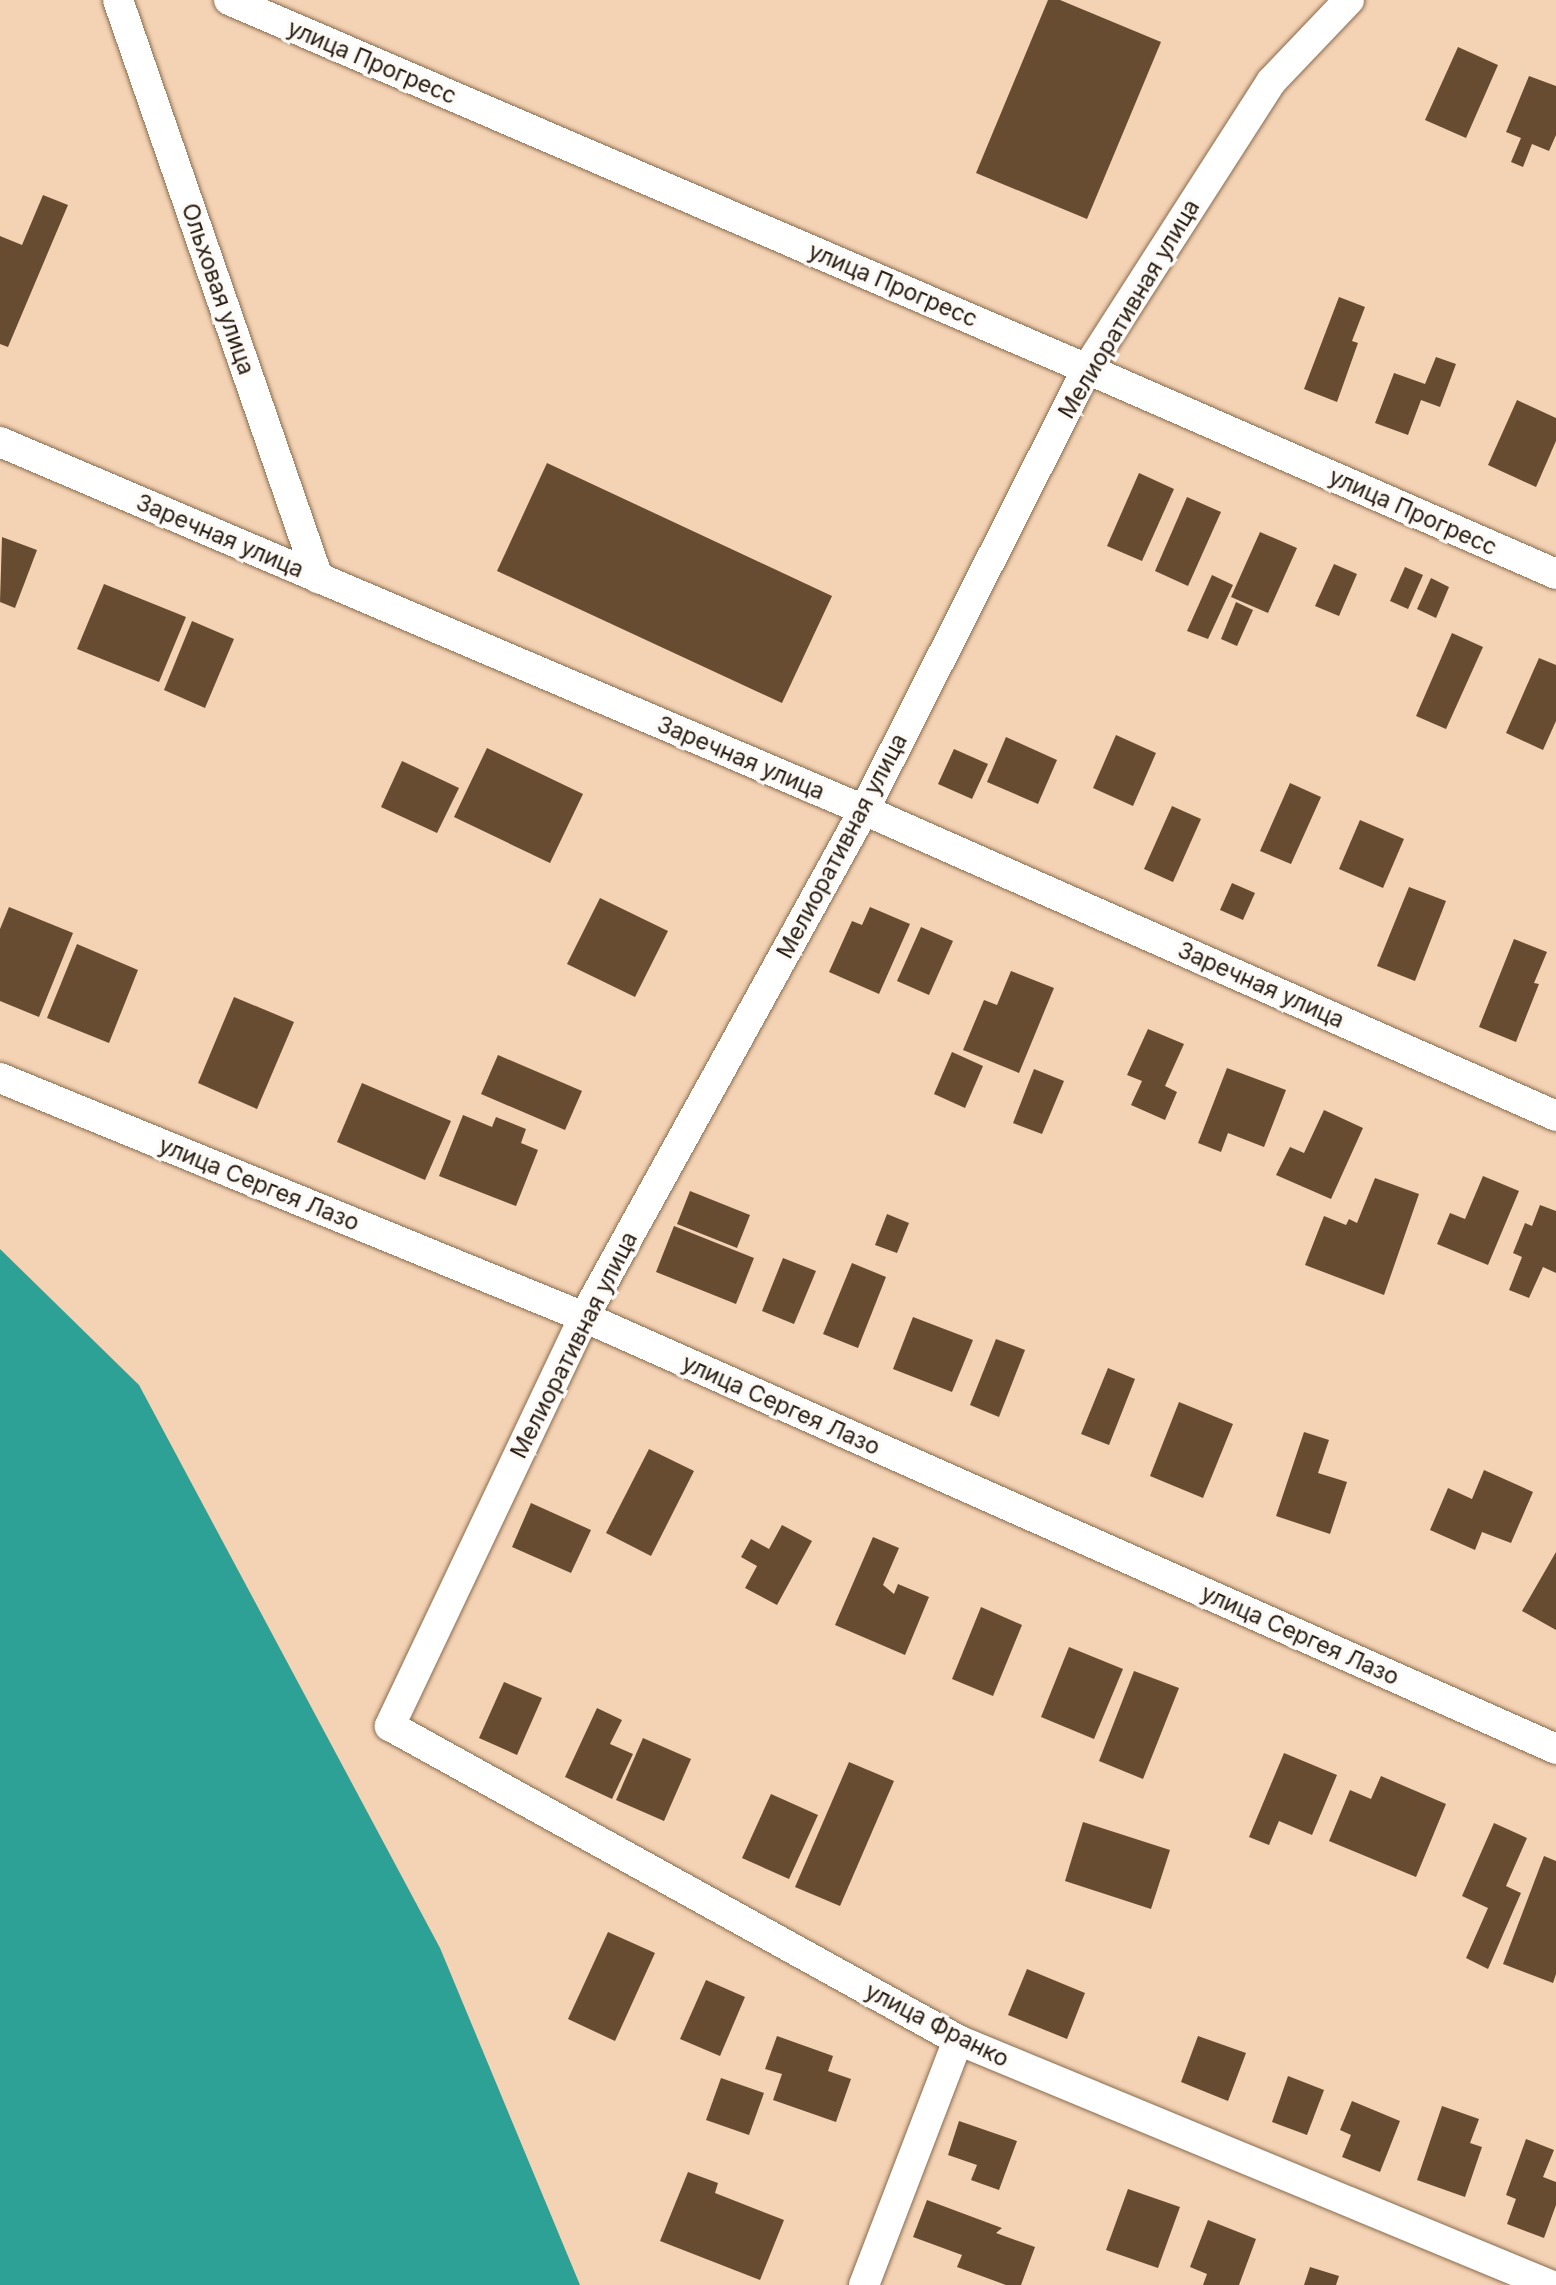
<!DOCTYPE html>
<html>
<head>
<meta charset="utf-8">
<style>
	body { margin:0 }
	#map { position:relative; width:1556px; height:2285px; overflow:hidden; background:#f4d3b4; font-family:Inter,sans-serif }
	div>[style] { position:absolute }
	.water>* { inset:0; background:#2da195 }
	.building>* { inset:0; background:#684c31 }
	.roads { filter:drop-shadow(0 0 2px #896b4f) drop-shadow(0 0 2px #896b4f) }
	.minor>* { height:30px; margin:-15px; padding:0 15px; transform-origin:15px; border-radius:15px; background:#fff }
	span { translate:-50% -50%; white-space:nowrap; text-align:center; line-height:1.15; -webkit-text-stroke:7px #fdfaf7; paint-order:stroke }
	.street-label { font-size:23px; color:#281c10 }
</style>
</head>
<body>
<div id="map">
	<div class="water">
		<i style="clip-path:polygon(0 1249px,139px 1385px,440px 1948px,580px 2285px,0 2285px)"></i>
	</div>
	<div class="building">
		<i style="clip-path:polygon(1048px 0,1060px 0,1161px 42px,1087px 219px,976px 173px)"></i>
		<i style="clip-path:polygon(1458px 47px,1498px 65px,1466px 138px,1425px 120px)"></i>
		<i style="clip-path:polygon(1529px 76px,1556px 86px,1556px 135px,1549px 151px,1532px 144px,1523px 167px,1511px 162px,1521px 138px,1506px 132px)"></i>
		<i style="clip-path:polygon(43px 195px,68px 205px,8px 347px,0 344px,0 236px,22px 245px)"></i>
		<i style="clip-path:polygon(1339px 297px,1365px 307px,1352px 341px,1358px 343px,1337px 402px,1304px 389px)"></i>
		<i style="clip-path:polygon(1436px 357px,1456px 364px,1440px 407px,1421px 400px,1408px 435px,1375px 423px,1394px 373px,1425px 384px)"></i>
		<i style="clip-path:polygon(1517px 400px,1556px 418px,1556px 441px,1536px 487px,1488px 465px)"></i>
		<i style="clip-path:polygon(547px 463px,832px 596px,782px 703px,497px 571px)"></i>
		<i style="clip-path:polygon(1139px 473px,1174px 489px,1142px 561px,1107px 546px)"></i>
		<i style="clip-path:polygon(1187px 497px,1221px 512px,1188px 586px,1155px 571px)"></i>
		<i style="clip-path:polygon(1260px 532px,1297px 548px,1268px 613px,1231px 597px)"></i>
		<i style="clip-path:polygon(2px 537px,37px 550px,15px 608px,0 602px)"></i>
		<i style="clip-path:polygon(1334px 564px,1357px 574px,1339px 616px,1315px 606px)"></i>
		<i style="clip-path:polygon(1405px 567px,1423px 575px,1408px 609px,1390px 601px)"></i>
		<i style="clip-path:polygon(1212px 575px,1233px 585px,1208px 639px,1187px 631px)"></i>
		<i style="clip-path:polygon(1431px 578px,1449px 587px,1436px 618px,1417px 609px)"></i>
		<i style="clip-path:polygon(104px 584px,186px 617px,159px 682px,77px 649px)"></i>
		<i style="clip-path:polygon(1236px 602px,1253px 610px,1237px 646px,1221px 639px)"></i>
		<i style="clip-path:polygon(192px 621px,234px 639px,205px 708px,164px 690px)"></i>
		<i style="clip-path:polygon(1452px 633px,1483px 647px,1446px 729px,1416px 716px)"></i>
		<i style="clip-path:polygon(1539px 658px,1556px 665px,1556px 721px,1543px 750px,1506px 733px)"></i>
		<i style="clip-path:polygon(1116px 735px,1156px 753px,1133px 806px,1093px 788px)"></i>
		<i style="clip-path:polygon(1006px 737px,1057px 760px,1038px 804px,987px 782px)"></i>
		<i style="clip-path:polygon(487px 748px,583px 794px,550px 863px,454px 817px)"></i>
		<i style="clip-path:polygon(954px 749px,988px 764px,972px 799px,938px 784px)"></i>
		<i style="clip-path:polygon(402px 761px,459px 788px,437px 833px,381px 807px)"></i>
		<i style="clip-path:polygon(1290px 783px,1321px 797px,1291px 864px,1260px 851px)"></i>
		<i style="clip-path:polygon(1172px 806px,1201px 819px,1173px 882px,1144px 869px)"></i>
		<i style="clip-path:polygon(1360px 820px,1404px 839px,1383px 888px,1339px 869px)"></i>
		<i style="clip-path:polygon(1232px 883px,1255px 893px,1243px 920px,1220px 910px)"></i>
		<i style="clip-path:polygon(1409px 887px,1446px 901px,1415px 981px,1377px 966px)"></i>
		<i style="clip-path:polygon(600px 898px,668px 931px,635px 997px,567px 964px)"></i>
		<i style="clip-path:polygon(9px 907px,73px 933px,39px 1017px,0 1001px,0 929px)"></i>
		<i style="clip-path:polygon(870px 907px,910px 924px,879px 994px,829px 972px,852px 921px,862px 925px)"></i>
		<i style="clip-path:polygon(921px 927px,953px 941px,929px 995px,897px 981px)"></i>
		<i style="clip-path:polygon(1514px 939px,1547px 952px,1534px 983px,1539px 984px,1516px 1042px,1479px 1027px)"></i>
		<i style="clip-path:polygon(77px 944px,138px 970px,109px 1043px,47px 1018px)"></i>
		<i style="clip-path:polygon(1011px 971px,1054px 988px,1019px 1073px,963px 1050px,984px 1000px,997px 1005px)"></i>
		<i style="clip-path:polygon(234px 997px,294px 1022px,257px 1109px,198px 1083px)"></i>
		<i style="clip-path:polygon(1148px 1029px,1184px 1044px,1165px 1086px,1177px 1092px,1165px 1120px,1131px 1105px,1142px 1081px,1127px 1075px)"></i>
		<i style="clip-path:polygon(952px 1052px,983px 1066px,965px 1108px,934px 1094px)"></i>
		<i style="clip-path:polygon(498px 1055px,582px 1091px,565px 1130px,481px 1094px)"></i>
		<i style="clip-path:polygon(1227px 1068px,1286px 1090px,1264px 1147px,1228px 1133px,1221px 1152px,1198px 1143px)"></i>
		<i style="clip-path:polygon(1034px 1069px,1064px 1081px,1042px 1134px,1013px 1123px)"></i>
		<i style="clip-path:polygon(362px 1083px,451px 1121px,425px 1180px,337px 1142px)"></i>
		<i style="clip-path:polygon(1324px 1110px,1363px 1128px,1331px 1199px,1276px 1175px,1290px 1147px,1304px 1153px)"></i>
		<i style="clip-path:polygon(463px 1115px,492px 1127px,496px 1117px,526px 1129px,521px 1143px,538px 1150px,516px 1206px,439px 1176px)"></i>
		<i style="clip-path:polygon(1483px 1176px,1519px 1191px,1488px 1265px,1437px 1244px,1450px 1213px,1465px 1219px)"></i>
		<i style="clip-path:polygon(1375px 1178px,1419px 1194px,1384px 1295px,1305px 1265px,1324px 1216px,1346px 1225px,1349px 1219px,1357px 1223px)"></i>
		<i style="clip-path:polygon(690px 1191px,750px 1215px,737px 1248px,677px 1224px)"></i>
		<i style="clip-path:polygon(1540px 1205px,1556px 1211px,1556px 1273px,1543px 1267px,1529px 1298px,1509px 1290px,1522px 1257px,1513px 1253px,1525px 1223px,1532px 1226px)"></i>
		<i style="clip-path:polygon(887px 1214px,909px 1223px,897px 1253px,875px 1245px)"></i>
		<i style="clip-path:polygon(674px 1226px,754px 1258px,736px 1304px,656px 1272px)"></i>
		<i style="clip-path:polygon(783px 1258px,816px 1271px,794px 1324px,762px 1311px)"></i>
		<i style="clip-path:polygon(852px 1263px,886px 1277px,858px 1348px,823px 1334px)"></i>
		<i style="clip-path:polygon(913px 1317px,973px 1340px,952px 1392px,893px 1369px)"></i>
		<i style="clip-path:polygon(996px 1339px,1025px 1350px,999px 1417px,970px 1405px)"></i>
		<i style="clip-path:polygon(1108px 1368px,1135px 1379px,1109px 1445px,1081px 1434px)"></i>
		<i style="clip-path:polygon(1179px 1402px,1233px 1424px,1203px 1498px,1150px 1476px)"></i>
		<i style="clip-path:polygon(1304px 1432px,1329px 1440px,1318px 1473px,1347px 1482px,1330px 1534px,1276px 1516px)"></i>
		<i style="clip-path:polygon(649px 1449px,694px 1471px,651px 1556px,606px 1533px)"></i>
		<i style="clip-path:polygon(1484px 1470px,1533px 1492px,1511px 1543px,1482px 1532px,1475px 1550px,1430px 1530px,1448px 1488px,1472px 1499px)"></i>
		<i style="clip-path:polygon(531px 1503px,591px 1530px,571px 1573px,512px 1547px)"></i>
		<i style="clip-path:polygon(782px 1525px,812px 1541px,777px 1605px,745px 1588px,757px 1566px,741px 1557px,751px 1539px,769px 1549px)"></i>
		<i style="clip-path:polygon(873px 1537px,899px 1548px,883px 1585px,894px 1594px,898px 1584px,929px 1597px,905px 1655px,835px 1625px)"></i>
		<i style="clip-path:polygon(1556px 1552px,1556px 1630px,1522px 1611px)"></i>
		<i style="clip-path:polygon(981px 1607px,1022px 1625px,993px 1696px,952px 1679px)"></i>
		<i style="clip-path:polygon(1069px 1647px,1123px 1669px,1094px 1739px,1041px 1717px)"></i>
		<i style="clip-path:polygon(1134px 1671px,1179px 1688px,1143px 1779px,1099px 1761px)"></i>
		<i style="clip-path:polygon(504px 1682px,542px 1698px,517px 1755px,479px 1738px)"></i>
		<i style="clip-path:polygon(597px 1708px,622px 1720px,610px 1744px,633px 1754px,612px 1799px,565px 1777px)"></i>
		<i style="clip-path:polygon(643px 1738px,691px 1759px,664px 1821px,616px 1800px)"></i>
		<i style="clip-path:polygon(1284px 1753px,1337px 1775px,1312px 1835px,1279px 1821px,1269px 1845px,1249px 1837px)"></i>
		<i style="clip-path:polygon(849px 1762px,894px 1781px,840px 1906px,795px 1887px)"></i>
		<i style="clip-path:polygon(1381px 1776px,1446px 1804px,1416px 1877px,1329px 1841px,1350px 1790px,1371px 1799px)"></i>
		<i style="clip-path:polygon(771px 1794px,818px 1815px,789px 1879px,742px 1858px)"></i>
		<i style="clip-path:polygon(1083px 1822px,1170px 1850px,1151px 1909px,1065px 1881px)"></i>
		<i style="clip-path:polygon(1494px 1823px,1527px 1838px,1506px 1886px,1521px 1893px,1488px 1969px,1466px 1958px,1488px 1908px,1462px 1896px)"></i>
		<i style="clip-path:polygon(1544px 1856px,1556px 1861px,1556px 1974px,1553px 1983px,1503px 1964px)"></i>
		<i style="clip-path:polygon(608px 1932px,655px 1953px,615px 2041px,568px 2019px)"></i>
		<i style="clip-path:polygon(1027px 1969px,1085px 1993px,1067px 2039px,1008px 2015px)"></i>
		<i style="clip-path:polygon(706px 1980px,745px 1997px,720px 2056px,680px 2039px)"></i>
		<i style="clip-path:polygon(777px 2036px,833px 2056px,828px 2071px,851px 2079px,836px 2122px,773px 2100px,782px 2074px,765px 2069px)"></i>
		<i style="clip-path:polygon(1198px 2036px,1246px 2053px,1228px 2101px,1181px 2082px)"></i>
		<i style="clip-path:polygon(1288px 2076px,1324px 2090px,1307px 2135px,1272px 2122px)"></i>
		<i style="clip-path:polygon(721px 2078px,764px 2093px,749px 2135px,706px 2120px)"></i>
		<i style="clip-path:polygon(1352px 2101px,1400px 2121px,1380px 2172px,1342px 2157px,1351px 2135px,1340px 2130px)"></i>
		<i style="clip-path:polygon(1442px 2106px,1479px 2119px,1470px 2143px,1482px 2147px,1465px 2197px,1417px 2180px)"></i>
		<i style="clip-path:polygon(959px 2121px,1017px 2141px,999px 2190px,971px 2180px,977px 2165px,948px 2155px)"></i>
		<i style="clip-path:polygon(1526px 2139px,1554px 2150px,1543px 2177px,1556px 2182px,1556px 2205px,1544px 2238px,1507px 2224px,1516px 2199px,1506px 2195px)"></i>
		<i style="clip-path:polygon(688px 2172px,718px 2183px,715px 2193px,784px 2220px,760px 2280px,660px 2241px)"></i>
		<i style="clip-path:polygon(1128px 2189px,1180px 2207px,1158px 2268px,1106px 2250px)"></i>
		<i style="clip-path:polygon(927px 2200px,1002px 2228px,996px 2233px,1035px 2247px,1021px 2285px,1006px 2285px,957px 2267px,962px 2255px,913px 2237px)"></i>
		<i style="clip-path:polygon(1208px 2220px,1256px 2239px,1239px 2285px,1203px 2285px,1207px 2274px,1190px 2267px)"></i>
		<i style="clip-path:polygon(1310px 2267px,1339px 2276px,1336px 2285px,1304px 2285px)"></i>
	</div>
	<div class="roads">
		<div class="minor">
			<i style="left:118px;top:0;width:612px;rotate:70.91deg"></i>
			<i style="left:229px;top:0;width:934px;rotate:23.27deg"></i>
			<i style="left:1087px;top:369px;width:512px;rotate:23.61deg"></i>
			<i style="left:1349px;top:0;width:113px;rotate:133.6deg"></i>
			<i style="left:1271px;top:82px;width:341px;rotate:122.7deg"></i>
			<i style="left:1087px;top:369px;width:494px;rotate:116.8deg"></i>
			<i style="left:864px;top:810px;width:579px;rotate:118.91deg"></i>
			<i style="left:584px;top:1317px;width:453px;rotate:115.4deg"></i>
			<i style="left:390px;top:1726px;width:649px;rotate:28.93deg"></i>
			<i style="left:958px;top:2040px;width:641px;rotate:22.48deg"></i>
			<i style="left:0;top:442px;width:939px;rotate:23.07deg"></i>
			<i style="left:864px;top:810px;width:757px;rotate:23.85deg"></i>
			<i style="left:0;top:1078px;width:631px;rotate:22.26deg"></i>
			<i style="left:584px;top:1317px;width:1064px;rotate:23.96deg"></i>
			<i style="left:864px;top:2285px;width:262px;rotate:-69deg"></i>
		</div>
	</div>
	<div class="street-label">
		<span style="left:372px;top:62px;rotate:23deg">улица Прогресс</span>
		<span style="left:893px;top:285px;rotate:23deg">улица Прогресс</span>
		<span style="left:218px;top:289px;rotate:71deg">Ольховая улица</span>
		<span style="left:1129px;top:309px;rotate:-59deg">Мелиоративная улица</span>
		<span style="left:1413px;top:512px;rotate:24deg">улица Прогресс</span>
		<span style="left:220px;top:536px;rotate:23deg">Заречная улица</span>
		<span style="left:741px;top:758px;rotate:23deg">Заречная улица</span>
		<span style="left:842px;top:846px;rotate:-62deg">Мелиоративная улица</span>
		<span style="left:1261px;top:985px;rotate:24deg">Заречная улица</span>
		<span style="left:259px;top:1184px;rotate:22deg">улица Сергея Лазо</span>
		<span style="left:574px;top:1345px;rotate:-63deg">Мелиоративная улица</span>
		<span style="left:781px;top:1405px;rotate:24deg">улица Сергея Лазо</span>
		<span style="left:1300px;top:1635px;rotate:24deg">улица Сергея Лазо</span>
		<span style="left:937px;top:2025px;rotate:27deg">улица Франко</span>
	</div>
</div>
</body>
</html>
